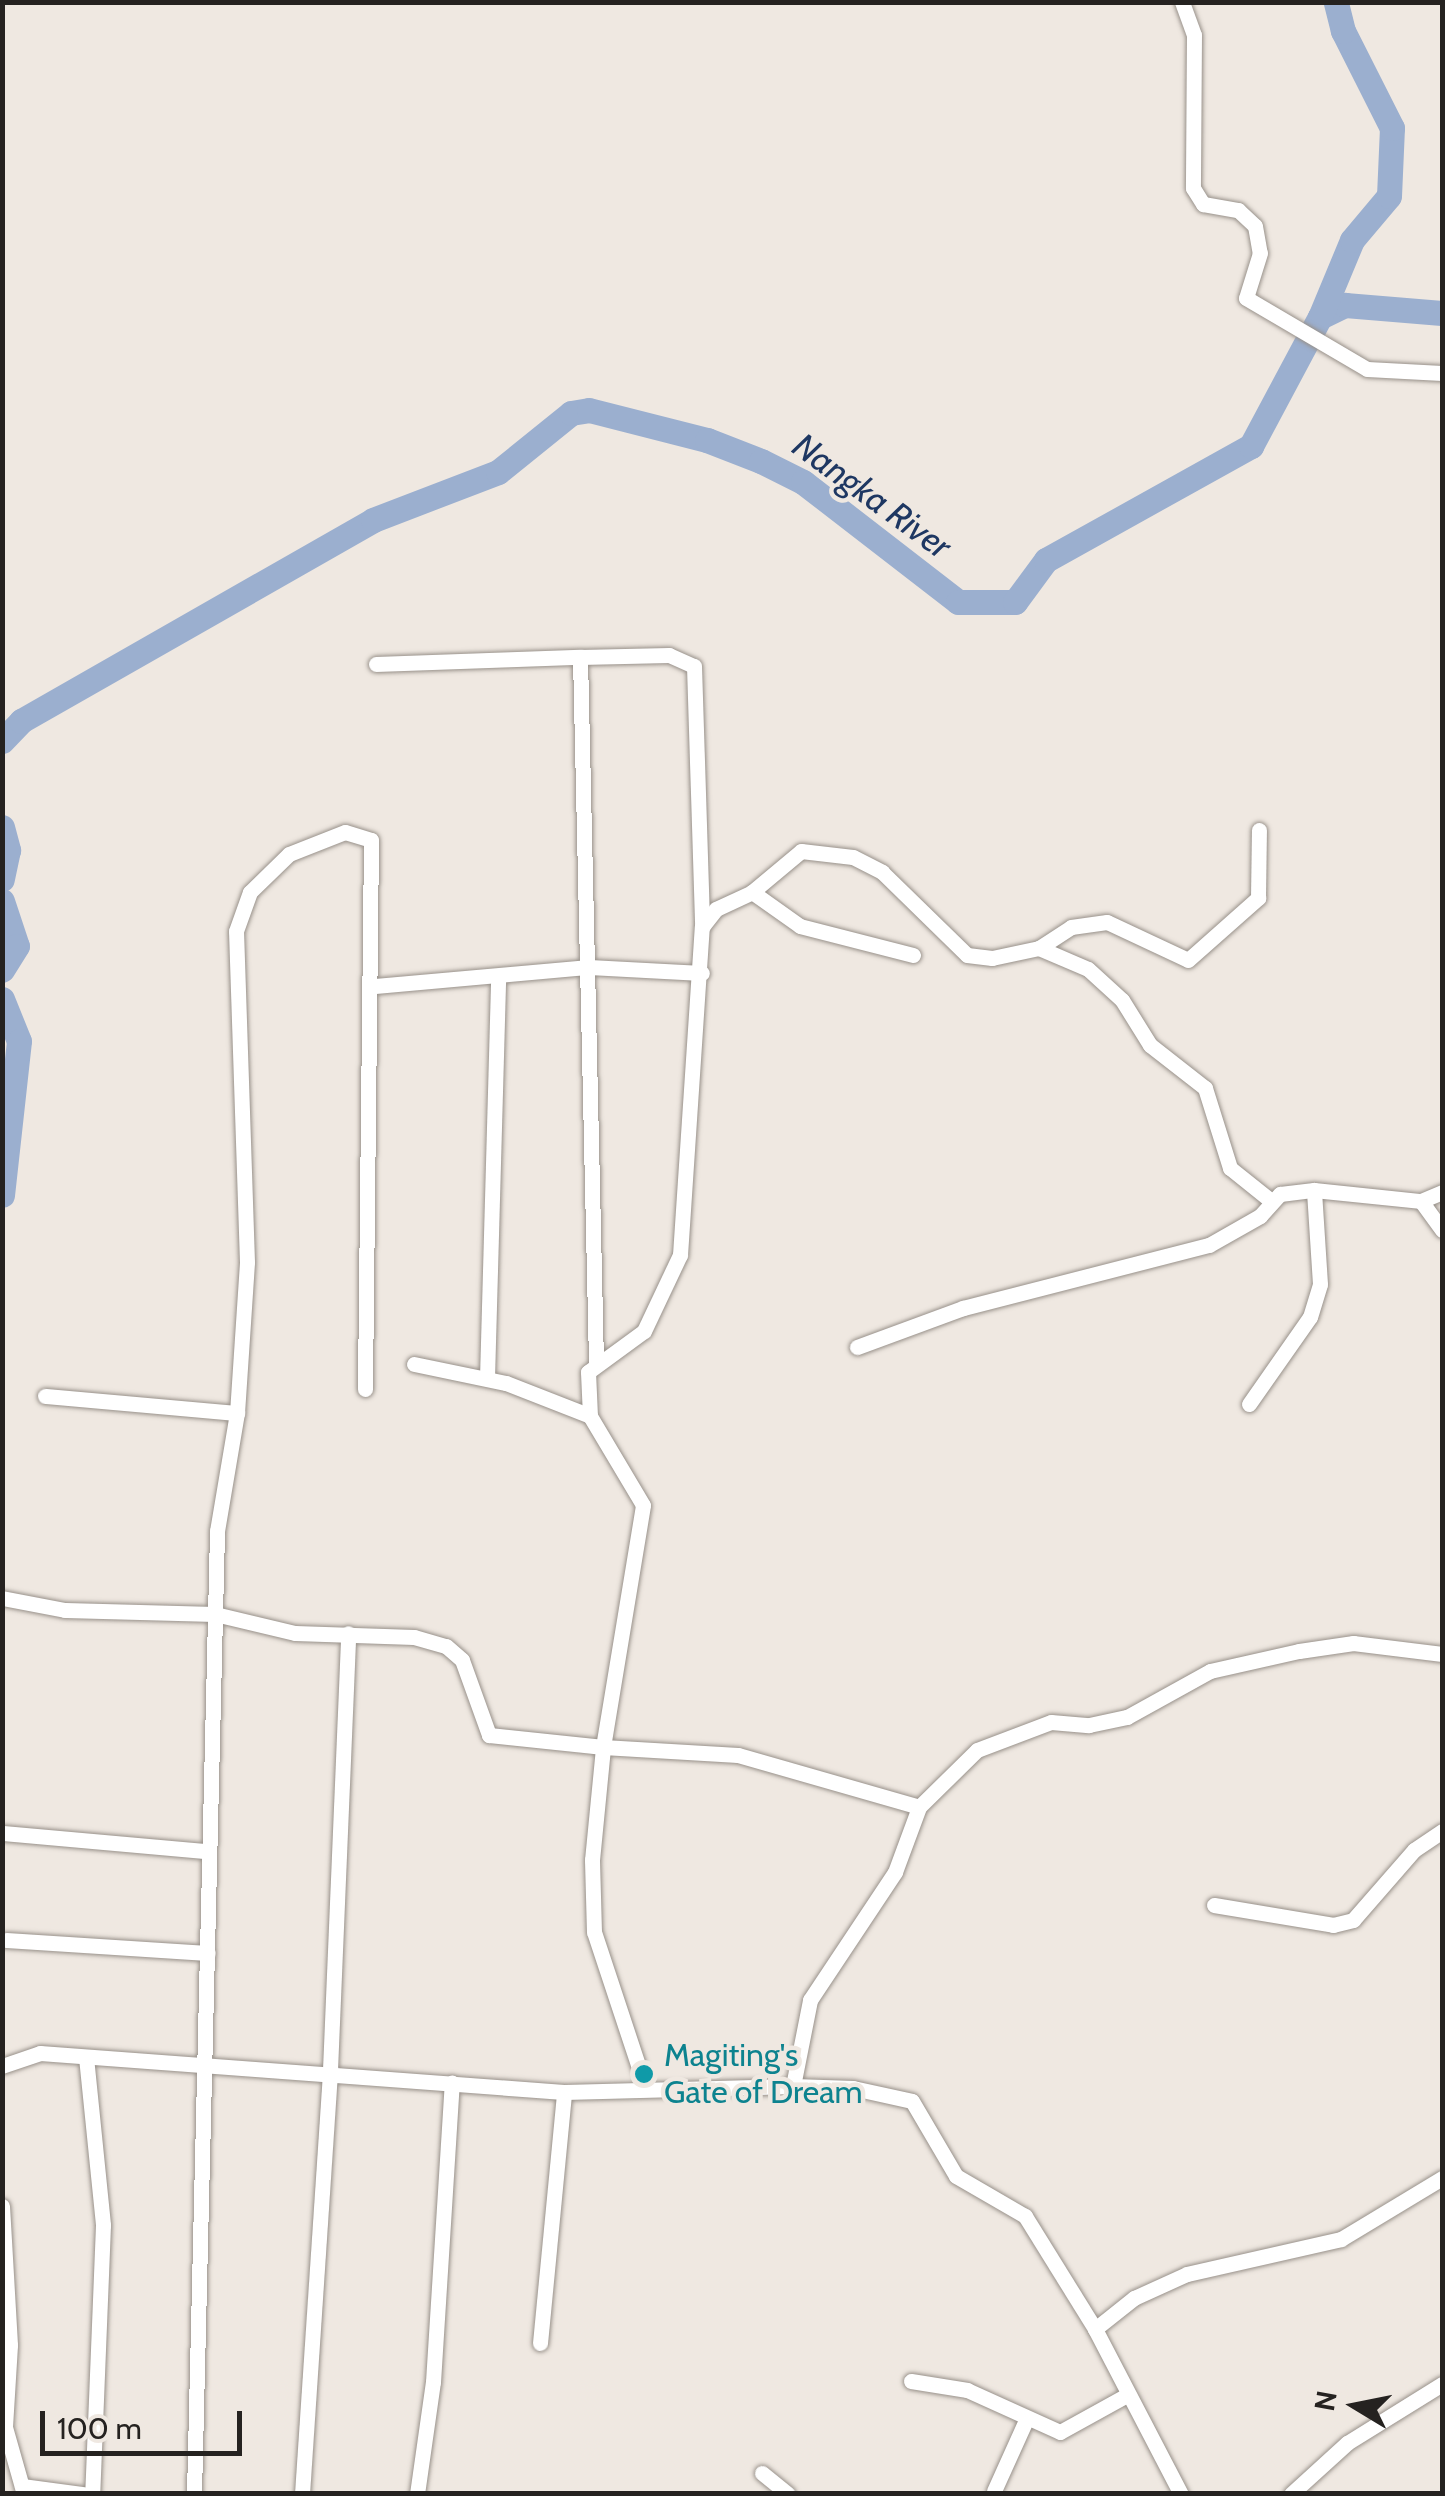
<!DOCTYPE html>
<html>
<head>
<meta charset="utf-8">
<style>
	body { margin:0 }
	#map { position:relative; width:1445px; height:2496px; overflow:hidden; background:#efe8e1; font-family:Cabin,sans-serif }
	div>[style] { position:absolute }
	.river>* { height:25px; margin:-12.5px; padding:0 12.5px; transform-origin:12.5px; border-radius:12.5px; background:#9bafcf }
	.roads { filter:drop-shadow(0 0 2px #98918a) drop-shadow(0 0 2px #98918a) }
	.minor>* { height:15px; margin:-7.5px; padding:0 7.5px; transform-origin:7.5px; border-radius:7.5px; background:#fff }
	.dots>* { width:28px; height:28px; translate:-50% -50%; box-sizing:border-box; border:5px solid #efe8e1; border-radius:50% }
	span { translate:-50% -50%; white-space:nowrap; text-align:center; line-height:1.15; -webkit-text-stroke:9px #efe8e1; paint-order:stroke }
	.culture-label { font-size:32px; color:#0d838f }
	.left { translate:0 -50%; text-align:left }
	.water-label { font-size:35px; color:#1e3762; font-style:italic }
	.frame { position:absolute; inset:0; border:5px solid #252220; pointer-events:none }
	.north { position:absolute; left:1305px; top:2356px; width:100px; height:100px; -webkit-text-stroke:8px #efe8e1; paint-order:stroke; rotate:280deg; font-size:28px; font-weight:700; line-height:40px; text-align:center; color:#252220 }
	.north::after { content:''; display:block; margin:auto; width:35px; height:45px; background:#252220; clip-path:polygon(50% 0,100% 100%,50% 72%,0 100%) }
	.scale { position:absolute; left:40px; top:2411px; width:202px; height:45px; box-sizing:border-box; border:5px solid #252220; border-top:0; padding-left:12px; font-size:30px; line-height:35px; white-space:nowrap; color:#252220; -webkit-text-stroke:8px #efe8e1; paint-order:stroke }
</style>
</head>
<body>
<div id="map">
	<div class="river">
		<i style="left:1320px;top:317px;width:28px;rotate:-26deg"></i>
		<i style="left:1345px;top:305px;width:97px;rotate:4.7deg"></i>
		<i style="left:2px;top:741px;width:28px;rotate:-46deg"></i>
		<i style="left:21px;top:721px;width:405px;rotate:-29.7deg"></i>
		<i style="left:373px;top:520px;width:134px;rotate:-21deg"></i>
		<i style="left:498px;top:472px;width:94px;rotate:-38.9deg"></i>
		<i style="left:571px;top:413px;width:18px;rotate:-9deg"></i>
		<i style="left:589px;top:410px;width:122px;rotate:14.3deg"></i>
		<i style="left:707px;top:440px;width:58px;rotate:21.3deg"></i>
		<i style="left:761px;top:461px;width:47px;rotate:26.6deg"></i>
		<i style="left:803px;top:482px;width:196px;rotate:37.7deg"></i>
		<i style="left:958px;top:602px;width:57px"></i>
		<i style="left:1015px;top:602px;width:52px;rotate:-53.6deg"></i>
		<i style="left:1046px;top:560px;width:235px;rotate:-29.1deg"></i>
		<i style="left:1251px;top:446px;width:146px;rotate:-61.9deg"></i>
		<i style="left:1320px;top:317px;width:83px;rotate:-67.4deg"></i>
		<i style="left:1352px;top:240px;width:57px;rotate:-49.9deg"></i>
		<i style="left:1389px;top:196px;width:68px;rotate:-87.5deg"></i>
		<i style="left:1392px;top:128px;width:109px;rotate:-116.8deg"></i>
		<i style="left:1343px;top:31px;width:30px;rotate:-104deg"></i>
		<i style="left:2px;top:827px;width:24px;rotate:75deg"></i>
		<i style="left:8px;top:850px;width:30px;rotate:102deg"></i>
		<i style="left:2px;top:901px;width:47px;rotate:71.6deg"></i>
		<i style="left:17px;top:946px;width:28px;rotate:122deg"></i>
		<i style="left:2px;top:999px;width:45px;rotate:68deg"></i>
		<i style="left:19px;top:1041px;width:155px;rotate:96.3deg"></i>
	</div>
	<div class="roads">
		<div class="minor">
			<i style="left:1182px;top:2px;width:35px;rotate:70deg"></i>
			<i style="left:1194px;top:35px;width:153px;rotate:90.4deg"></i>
			<i style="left:1193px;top:188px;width:19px;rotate:58deg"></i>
			<i style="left:1203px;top:204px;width:36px;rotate:10deg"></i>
			<i style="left:1238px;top:210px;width:23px;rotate:43deg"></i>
			<i style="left:1255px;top:226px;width:27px;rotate:80deg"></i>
			<i style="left:1260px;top:253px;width:47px;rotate:107.3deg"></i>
			<i style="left:1246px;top:298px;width:140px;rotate:30.4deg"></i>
			<i style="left:1367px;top:369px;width:75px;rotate:3.1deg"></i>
			<i style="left:376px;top:664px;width:204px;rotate:-2deg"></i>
			<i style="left:1039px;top:948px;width:38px;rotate:-33deg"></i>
			<i style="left:1071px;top:927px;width:36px;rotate:-8deg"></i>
			<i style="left:1107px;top:922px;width:89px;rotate:25.1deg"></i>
			<i style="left:1188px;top:960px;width:94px;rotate:-41.5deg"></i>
			<i style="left:1258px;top:898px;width:68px;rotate:-89.2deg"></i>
			<i style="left:913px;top:955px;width:117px;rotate:-165.6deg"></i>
			<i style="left:800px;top:926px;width:59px;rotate:-144.7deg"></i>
			<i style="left:752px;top:892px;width:64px;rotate:-39.9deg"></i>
			<i style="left:801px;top:851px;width:52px;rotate:6.6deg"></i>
			<i style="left:853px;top:857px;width:33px;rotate:27deg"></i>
			<i style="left:882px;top:872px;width:119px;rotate:44.3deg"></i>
			<i style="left:967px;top:955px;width:25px;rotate:7deg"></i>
			<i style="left:992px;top:958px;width:48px;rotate:-12deg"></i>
			<i style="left:1039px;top:948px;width:53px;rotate:23.2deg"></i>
			<i style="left:1088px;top:969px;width:46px;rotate:42.4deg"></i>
			<i style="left:1122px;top:1000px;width:53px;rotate:58.1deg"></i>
			<i style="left:1150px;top:1045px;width:70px;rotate:38deg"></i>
			<i style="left:1205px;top:1088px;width:84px;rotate:72.6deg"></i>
			<i style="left:1230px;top:1168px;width:51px;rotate:38.7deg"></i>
			<i style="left:375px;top:986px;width:215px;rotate:-5.1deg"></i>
			<i style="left:589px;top:967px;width:113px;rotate:3deg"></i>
			<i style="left:1421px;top:1201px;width:23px;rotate:-23deg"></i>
			<i style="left:857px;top:1347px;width:113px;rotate:-20.2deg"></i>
			<i style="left:963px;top:1308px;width:254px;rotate:-14.4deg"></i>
			<i style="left:1209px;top:1245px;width:59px;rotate:-29.6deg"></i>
			<i style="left:1260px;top:1216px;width:30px;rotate:-48deg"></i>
			<i style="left:1280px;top:1194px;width:34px;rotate:-7deg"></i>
			<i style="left:1314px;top:1190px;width:108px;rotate:5.9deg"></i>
			<i style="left:1421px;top:1201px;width:36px;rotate:54deg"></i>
			<i style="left:596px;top:1362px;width:705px;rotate:-91.3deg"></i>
			<i style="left:580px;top:657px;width:89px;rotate:-1.3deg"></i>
			<i style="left:669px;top:655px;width:27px;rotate:24deg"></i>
			<i style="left:694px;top:666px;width:261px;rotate:88.2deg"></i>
			<i style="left:414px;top:1364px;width:94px;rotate:11.7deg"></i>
			<i style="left:506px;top:1383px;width:90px;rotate:21.4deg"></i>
			<i style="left:487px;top:1378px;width:402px;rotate:-88.4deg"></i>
			<i style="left:45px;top:1396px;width:193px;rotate:5.1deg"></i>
			<i style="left:1249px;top:1404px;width:106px;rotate:-55deg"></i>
			<i style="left:1310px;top:1317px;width:34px;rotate:-73deg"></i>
			<i style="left:1320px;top:1284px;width:94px;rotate:-93.7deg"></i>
			<i style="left:2px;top:1598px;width:64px;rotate:10.8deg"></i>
			<i style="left:65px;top:1610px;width:150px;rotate:1.5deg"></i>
			<i style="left:215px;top:1614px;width:82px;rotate:13.4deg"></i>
			<i style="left:295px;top:1633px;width:119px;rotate:1.9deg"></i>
			<i style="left:414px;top:1637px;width:33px;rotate:16deg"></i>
			<i style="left:446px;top:1646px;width:21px;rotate:41deg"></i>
			<i style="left:462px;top:1660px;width:80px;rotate:70.2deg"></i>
			<i style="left:489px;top:1735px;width:115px;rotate:6deg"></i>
			<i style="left:603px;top:1747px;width:245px;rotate:-80.6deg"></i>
			<i style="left:643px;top:1505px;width:104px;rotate:-120.8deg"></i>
			<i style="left:590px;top:1416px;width:44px;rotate:-92.6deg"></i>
			<i style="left:588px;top:1372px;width:69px;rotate:-36.2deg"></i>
			<i style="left:644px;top:1331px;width:84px;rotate:-64.7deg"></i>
			<i style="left:680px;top:1255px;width:329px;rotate:-86.2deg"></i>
			<i style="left:702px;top:927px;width:23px;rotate:-52deg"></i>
			<i style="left:716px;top:909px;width:40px;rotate:-25deg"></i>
			<i style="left:2px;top:1833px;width:204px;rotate:5.1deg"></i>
			<i style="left:1214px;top:1905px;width:121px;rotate:9.5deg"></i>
			<i style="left:1333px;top:1925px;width:21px;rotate:-14deg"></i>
			<i style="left:1353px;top:1920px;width:93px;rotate:-48.9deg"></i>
			<i style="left:1414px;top:1850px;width:34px;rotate:-34deg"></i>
			<i style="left:6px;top:1940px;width:202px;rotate:3.7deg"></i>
			<i style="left:86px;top:2057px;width:169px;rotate:84.2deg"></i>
			<i style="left:103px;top:2225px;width:269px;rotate:92.3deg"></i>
			<i style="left:2px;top:2066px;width:40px;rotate:-18.9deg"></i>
			<i style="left:40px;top:2053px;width:525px;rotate:4.26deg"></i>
			<i style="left:564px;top:2092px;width:229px;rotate:-1.5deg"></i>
			<i style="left:793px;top:2086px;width:88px;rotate:-78.8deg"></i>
			<i style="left:810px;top:2000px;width:154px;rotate:-56.4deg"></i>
			<i style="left:895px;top:1872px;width:69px;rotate:-69.7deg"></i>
			<i style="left:919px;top:1807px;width:81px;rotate:-44.5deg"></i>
			<i style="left:977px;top:1750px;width:79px;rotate:-20.7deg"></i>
			<i style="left:1051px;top:1722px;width:38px;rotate:5deg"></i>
			<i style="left:1089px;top:1725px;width:39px;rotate:-12deg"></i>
			<i style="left:1127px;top:1717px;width:95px;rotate:-29deg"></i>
			<i style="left:1210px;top:1671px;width:91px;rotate:-12.7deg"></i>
			<i style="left:1299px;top:1651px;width:55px;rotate:-8.4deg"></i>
			<i style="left:1353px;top:1643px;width:90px;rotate:7deg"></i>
			<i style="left:793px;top:2086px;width:60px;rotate:1.9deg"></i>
			<i style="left:853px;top:2088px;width:60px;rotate:12.4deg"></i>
			<i style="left:912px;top:2101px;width:87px;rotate:59.6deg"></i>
			<i style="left:956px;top:2176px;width:80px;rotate:30.1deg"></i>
			<i style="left:1025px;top:2216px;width:133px;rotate:58.2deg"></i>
			<i style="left:1095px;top:2329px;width:186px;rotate:62.5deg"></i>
			<i style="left:646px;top:2089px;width:165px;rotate:-108.3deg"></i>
			<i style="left:594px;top:1932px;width:72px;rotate:-91.6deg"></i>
			<i style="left:592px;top:1860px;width:114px;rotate:-84.4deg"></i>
			<i style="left:603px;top:1747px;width:135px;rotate:3.4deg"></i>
			<i style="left:738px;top:1755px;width:188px;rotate:16deg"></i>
			<i style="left:2px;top:2206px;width:139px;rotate:86.7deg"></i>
			<i style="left:10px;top:2345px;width:82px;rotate:93.5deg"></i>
			<i style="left:5px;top:2427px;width:70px;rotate:74.2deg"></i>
			<i style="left:1095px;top:2329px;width:50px;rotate:-38.5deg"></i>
			<i style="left:1134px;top:2298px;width:58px;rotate:-24.4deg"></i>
			<i style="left:1187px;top:2274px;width:158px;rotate:-12.8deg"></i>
			<i style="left:1341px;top:2239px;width:118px;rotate:-31.1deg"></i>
			<i style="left:540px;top:2343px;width:252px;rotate:-84.5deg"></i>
			<i style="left:911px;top:2381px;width:57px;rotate:9.1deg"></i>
			<i style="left:967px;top:2390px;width:102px;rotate:24.3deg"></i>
			<i style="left:1060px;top:2432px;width:77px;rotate:-28.9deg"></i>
			<i style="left:762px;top:2473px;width:33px;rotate:39deg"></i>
			<i style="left:22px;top:2486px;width:62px;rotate:7.5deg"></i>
			<i style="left:994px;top:2491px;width:78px;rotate:-65.7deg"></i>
			<i style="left:194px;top:2494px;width:963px;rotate:-88.63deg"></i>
			<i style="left:217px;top:1531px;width:120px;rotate:-80.4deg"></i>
			<i style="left:237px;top:1413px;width:151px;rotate:-86.2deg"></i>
			<i style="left:247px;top:1262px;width:331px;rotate:-91.9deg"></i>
			<i style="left:236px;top:931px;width:41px;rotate:-70.3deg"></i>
			<i style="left:250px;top:892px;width:54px;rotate:-44.3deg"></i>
			<i style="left:289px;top:854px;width:60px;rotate:-21.4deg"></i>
			<i style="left:345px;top:832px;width:27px;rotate:17deg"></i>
			<i style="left:371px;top:840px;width:549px;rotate:90.63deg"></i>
			<i style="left:302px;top:2494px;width:425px;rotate:-86.2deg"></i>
			<i style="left:330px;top:2070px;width:437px;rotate:-87.6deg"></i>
			<i style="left:417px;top:2494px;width:113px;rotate:-81.9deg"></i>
			<i style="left:433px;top:2382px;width:300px;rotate:-86.4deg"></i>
			<i style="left:1291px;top:2494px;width:76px;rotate:-42.3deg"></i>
			<i style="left:1347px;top:2443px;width:112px;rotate:-31.8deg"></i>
		</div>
	</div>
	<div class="dots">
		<i style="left:644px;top:2074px;background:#0f9aa8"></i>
	</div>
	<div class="culture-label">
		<span class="left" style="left:664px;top:2074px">Magiting's<br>Gate of Dream</span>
	</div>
	<div class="water-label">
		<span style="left:872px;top:496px;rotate:36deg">Nangka River</span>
	</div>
	<div class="frame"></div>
	<div class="north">N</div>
	<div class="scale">100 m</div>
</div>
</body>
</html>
